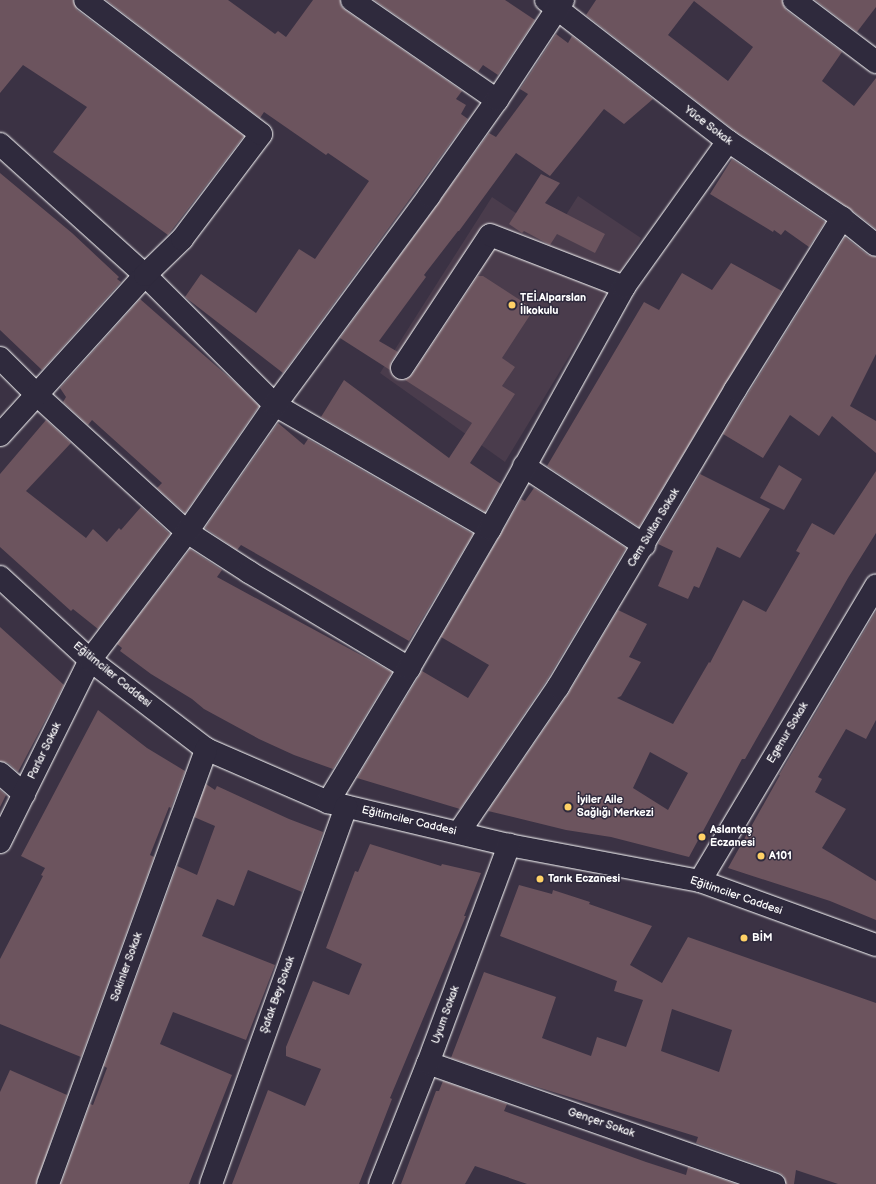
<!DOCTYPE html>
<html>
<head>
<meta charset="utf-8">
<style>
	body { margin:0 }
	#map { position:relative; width:876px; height:1184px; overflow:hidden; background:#3b3244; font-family:"Balsamiq Sans",sans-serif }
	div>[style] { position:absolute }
	.built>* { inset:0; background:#4a3c4c }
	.building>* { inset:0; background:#6c545e }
	.roads { filter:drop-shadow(0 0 1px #fff) drop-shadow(0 0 1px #fff) }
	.minor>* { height:22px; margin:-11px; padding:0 11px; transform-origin:11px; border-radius:11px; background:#2f2a3d }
	.dots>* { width:11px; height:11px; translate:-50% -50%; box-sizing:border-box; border:2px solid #2f2a3d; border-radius:50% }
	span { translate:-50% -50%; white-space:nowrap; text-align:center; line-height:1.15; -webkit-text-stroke:3px #2f2a3d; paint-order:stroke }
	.street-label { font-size:11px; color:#fff }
	.poi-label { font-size:11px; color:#fff; font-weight:700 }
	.left { translate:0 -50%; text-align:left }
</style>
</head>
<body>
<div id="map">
	<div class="built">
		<i style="clip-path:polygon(578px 196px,641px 238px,505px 462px,380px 373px,492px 197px,552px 237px)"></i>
	</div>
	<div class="building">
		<i style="clip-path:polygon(0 0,73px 0,77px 10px,244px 136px,168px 235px,53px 152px,87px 107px,23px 65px,0 93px)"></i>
		<i style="clip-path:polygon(106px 0,228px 0,275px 34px,278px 31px,286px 37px,313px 0,340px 0,341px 6px,345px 10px,462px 91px,456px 99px,466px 105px,461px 114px,468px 119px,283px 373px,185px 297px,201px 274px,256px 313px,299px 249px,315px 259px,369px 181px,328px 153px,326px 155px,264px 112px,260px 118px)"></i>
		<i style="clip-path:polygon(374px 0,505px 0,535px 20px,498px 75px,483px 65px,478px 72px)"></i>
		<i style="clip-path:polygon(evenodd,596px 0,782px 0,786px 10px,842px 52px,822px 81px,854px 106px,876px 78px,876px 229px,849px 208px,735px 131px,586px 15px,596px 0,694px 1px,753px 47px,728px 81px,668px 35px,694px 1px)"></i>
		<i style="clip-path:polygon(815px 0,876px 0,876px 7px,857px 32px)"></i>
		<i style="clip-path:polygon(556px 34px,568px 43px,572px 36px,653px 99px,624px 124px,604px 109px,550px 176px,516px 153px,459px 231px,458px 231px,424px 275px,426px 277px,379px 341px,398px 352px,391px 361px,390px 370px,340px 338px,489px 133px,496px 137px,528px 94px,520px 89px)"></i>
		<i style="clip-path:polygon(732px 159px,825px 222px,809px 247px,785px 230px,781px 235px,774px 230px,773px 232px,710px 194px)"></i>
		<i style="clip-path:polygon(0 173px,72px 233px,119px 277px,117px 279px,121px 282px,42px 370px,0 330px)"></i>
		<i style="clip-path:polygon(541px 174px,560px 183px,545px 203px,605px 234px,595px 253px,557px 234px,550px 245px,524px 231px,522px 233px,509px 224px)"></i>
		<i style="clip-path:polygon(845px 237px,868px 255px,876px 257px,876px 354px,850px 406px,876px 421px,876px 453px,832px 416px,819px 436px,790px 415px,763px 458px,723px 434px)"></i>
		<i style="clip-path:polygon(731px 263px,782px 291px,639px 527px,547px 466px,644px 302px,659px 310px,682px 273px,712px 290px)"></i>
		<i style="clip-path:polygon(478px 276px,483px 276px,534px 309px,502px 358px,515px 367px,502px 386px,515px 394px,470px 463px,501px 484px,485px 512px,321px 417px,344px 380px,449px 458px,472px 423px,405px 380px,412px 375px)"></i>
		<i style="clip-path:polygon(140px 299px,239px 386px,259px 406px,185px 513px,157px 488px,162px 483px,92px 420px,88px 425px,63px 402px,66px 397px,60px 388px)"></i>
		<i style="clip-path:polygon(46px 420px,71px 443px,26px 491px,86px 538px,93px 529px,107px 542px,119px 528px,121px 530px,141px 507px,170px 534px,98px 629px,73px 609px,71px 611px,0 547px,0 474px)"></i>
		<i style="clip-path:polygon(278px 423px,304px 445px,308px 439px,473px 534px,409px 641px,241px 545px,237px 550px,205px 528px)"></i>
		<i style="clip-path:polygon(779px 465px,802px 479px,784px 510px,760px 498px)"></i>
		<i style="clip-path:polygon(evenodd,876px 471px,876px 533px,848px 578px,745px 759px,742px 759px,689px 857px,611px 837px,566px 830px,488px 811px,568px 694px,618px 610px,647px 624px,629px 657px,641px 662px,621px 696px,617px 698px,673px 724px,709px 662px,710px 663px,743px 600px,766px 612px,800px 553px,796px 551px,812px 523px,834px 535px,876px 471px,650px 752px,688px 773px,668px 810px,633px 788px,650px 752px)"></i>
		<i style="clip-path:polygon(700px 474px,770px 509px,740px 558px,717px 547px,699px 588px,694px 586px,688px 599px,658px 586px,673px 551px,658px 544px)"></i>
		<i style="clip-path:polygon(534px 488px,626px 548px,547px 680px,460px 809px,357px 778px,422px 671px,468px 698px,489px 665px,441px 637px,521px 499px,525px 501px)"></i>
		<i style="clip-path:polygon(190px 549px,222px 570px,217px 577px,392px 672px,333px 769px,294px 755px,259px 739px,204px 709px,192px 699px,151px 674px,120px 651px,122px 648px,117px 644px)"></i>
		<i style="clip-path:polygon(876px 611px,876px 720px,866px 739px,846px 729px,818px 777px,822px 779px,815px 792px,846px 809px,822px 848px,876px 881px,876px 920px,830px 901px,728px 868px,780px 775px,779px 775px)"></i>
		<i style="clip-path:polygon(0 627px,64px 685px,18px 772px,8px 763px,0 761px)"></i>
		<i style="clip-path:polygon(98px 710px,147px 748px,185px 771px,171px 808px,169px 807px,150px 855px,154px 857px,81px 1057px,0 1024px,0 959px,43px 876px,41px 875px,45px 868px,21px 856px)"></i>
		<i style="clip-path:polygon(206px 784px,215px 790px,217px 786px,289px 819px,323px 832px,302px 892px,248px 870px,234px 906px,217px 899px,202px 936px,275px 965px,246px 1040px,173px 1012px,160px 1044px,232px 1075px,189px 1184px,61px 1184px,90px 1104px,93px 1105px,107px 1068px,104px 1066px,177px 866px,197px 875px,215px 826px,194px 817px)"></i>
		<i style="clip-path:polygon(0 790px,6px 795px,0 807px)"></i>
		<i style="clip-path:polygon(370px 844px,441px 866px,442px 864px,481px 873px,464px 916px,466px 916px,390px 1098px,392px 1099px,359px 1184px,232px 1184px,268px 1090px,305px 1106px,321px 1069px,286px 1056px,286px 1047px,313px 981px,349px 995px,362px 964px,326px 948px,355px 871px,358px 872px)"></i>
		<i style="clip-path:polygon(evenodd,519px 885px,552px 894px,553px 890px,590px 902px,589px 904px,652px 926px,630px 965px,662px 983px,688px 937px,876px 1003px,876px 1184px,838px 1184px,796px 1170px,794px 1184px,786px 1184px,784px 1176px,778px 1172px,696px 1143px,698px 1137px,518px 1081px,451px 1058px,484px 972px,556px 997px,542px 1038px,591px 1056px,597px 1037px,626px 1047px,643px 1000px,614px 991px,617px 981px,500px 936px,519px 885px,672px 1009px,732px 1030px,719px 1072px,661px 1051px,672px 1009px)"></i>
		<i style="clip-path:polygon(10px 1070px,67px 1095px,36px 1184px,0 1184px,0 1092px)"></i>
		<i style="clip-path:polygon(443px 1081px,507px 1104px,504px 1111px,646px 1162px,686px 1175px,688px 1167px,736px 1184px,527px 1184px,475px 1166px,465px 1184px,401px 1184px,436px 1091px,439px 1091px)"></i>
	</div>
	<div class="roads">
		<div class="minor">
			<i style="left:352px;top:0;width:176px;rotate:34.6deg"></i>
			<i style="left:546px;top:0;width:230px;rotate:37.8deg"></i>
			<i style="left:728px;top:141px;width:138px;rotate:34deg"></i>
			<i style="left:842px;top:218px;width:43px;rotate:38.5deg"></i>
			<i style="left:794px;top:0;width:103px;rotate:37.1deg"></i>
			<i style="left:0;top:144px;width:195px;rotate:42.1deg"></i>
			<i style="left:145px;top:275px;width:184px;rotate:45deg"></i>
			<i style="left:275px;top:405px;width:248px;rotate:30deg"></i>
			<i style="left:0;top:358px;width:52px;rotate:45deg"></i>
			<i style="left:37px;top:395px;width:203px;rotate:42.4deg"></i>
			<i style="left:187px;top:532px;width:74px;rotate:32.8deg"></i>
			<i style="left:249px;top:572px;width:187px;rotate:31deg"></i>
			<i style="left:402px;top:368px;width:159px;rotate:-56.5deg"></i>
			<i style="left:490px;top:235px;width:144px;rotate:21.2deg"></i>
			<i style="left:0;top:435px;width:216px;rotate:-47.8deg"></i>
			<i style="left:145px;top:275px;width:52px;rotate:-44.2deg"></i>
			<i style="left:182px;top:239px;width:131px;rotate:-53deg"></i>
			<i style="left:261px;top:134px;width:221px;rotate:-142.7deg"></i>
			<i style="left:524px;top:466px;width:144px;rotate:33.4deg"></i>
			<i style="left:0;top:577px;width:122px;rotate:42.7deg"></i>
			<i style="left:90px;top:660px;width:146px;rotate:37.5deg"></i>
			<i style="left:206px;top:749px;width:133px;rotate:23.5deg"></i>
			<i style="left:328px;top:802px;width:186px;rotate:13.4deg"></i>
			<i style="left:509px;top:845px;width:194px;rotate:10.7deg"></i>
			<i style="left:700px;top:881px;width:187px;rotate:20deg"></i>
			<i style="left:0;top:773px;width:32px;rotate:41deg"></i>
			<i style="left:328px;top:802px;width:157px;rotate:-58.8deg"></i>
			<i style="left:409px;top:668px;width:161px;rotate:-59.8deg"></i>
			<i style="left:490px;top:529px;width:277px;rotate:-61deg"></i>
			<i style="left:624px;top:287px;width:179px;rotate:-54.5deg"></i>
			<i style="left:459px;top:832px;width:176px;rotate:-55.7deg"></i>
			<i style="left:558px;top:687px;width:346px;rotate:-59.2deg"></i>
			<i style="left:735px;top:390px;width:203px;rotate:-58.1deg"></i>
			<i style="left:0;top:842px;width:203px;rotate:-63.7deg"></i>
			<i style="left:90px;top:660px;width:161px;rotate:-52.8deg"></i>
			<i style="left:187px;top:532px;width:155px;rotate:-55.3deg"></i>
			<i style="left:275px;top:405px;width:260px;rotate:-53.6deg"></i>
			<i style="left:429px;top:196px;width:118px;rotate:-54.7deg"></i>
			<i style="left:497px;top:100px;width:120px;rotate:-56.6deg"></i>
			<i style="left:700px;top:881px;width:344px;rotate:-59.2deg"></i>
			<i style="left:428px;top:1063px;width:367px;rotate:19.3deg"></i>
			<i style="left:48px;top:1184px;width:463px;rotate:-70deg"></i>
			<i style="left:211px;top:1184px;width:401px;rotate:-70.3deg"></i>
			<i style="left:380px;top:1184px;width:130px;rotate:-68.4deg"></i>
			<i style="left:428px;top:1063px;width:233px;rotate:-69.6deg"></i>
		</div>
	</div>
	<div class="dots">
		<i style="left:512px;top:305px;background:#ffd166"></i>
		<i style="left:568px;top:807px;background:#ffd166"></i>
		<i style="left:702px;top:837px;background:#ffd166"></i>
		<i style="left:761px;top:856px;background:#ffd166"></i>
		<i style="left:540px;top:879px;background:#ffd166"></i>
		<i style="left:744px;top:938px;background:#ffd166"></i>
	</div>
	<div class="street-label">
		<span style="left:708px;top:126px;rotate:37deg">Yüce Sokak</span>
		<span style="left:654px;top:528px;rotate:-59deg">Cem Sultan Sokak</span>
		<span style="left:112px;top:675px;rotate:39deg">Eğitimciler Caddesi</span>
		<span style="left:788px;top:733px;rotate:-59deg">Egenur Sokak</span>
		<span style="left:45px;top:751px;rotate:-64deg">Parlar Sokak</span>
		<span style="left:409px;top:821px;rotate:13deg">Eğitimciler Caddesi</span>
		<span style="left:736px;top:896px;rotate:19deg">Eğitimciler Caddesi</span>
		<span style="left:127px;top:967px;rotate:-70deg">Sakinler Sokak</span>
		<span style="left:278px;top:995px;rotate:-70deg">Şafak Bey Sokak</span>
		<span style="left:446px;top:1015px;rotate:-70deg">Uyum Sokak</span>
		<span style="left:601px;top:1123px;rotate:19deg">Gençer Sokak</span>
	</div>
	<div class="poi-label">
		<span class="left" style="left:520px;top:305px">TEİ.Alparslan<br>İlkokulu</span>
		<span class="left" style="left:577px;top:807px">İyiler Aile<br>Sağlığı Merkezi</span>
		<span class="left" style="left:710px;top:837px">Aslantaş<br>Eczanesi</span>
		<span class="left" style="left:769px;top:856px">A101</span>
		<span class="left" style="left:548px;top:879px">Tarık Eczanesi</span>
		<span class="left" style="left:752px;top:938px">BİM</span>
	</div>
</div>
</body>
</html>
